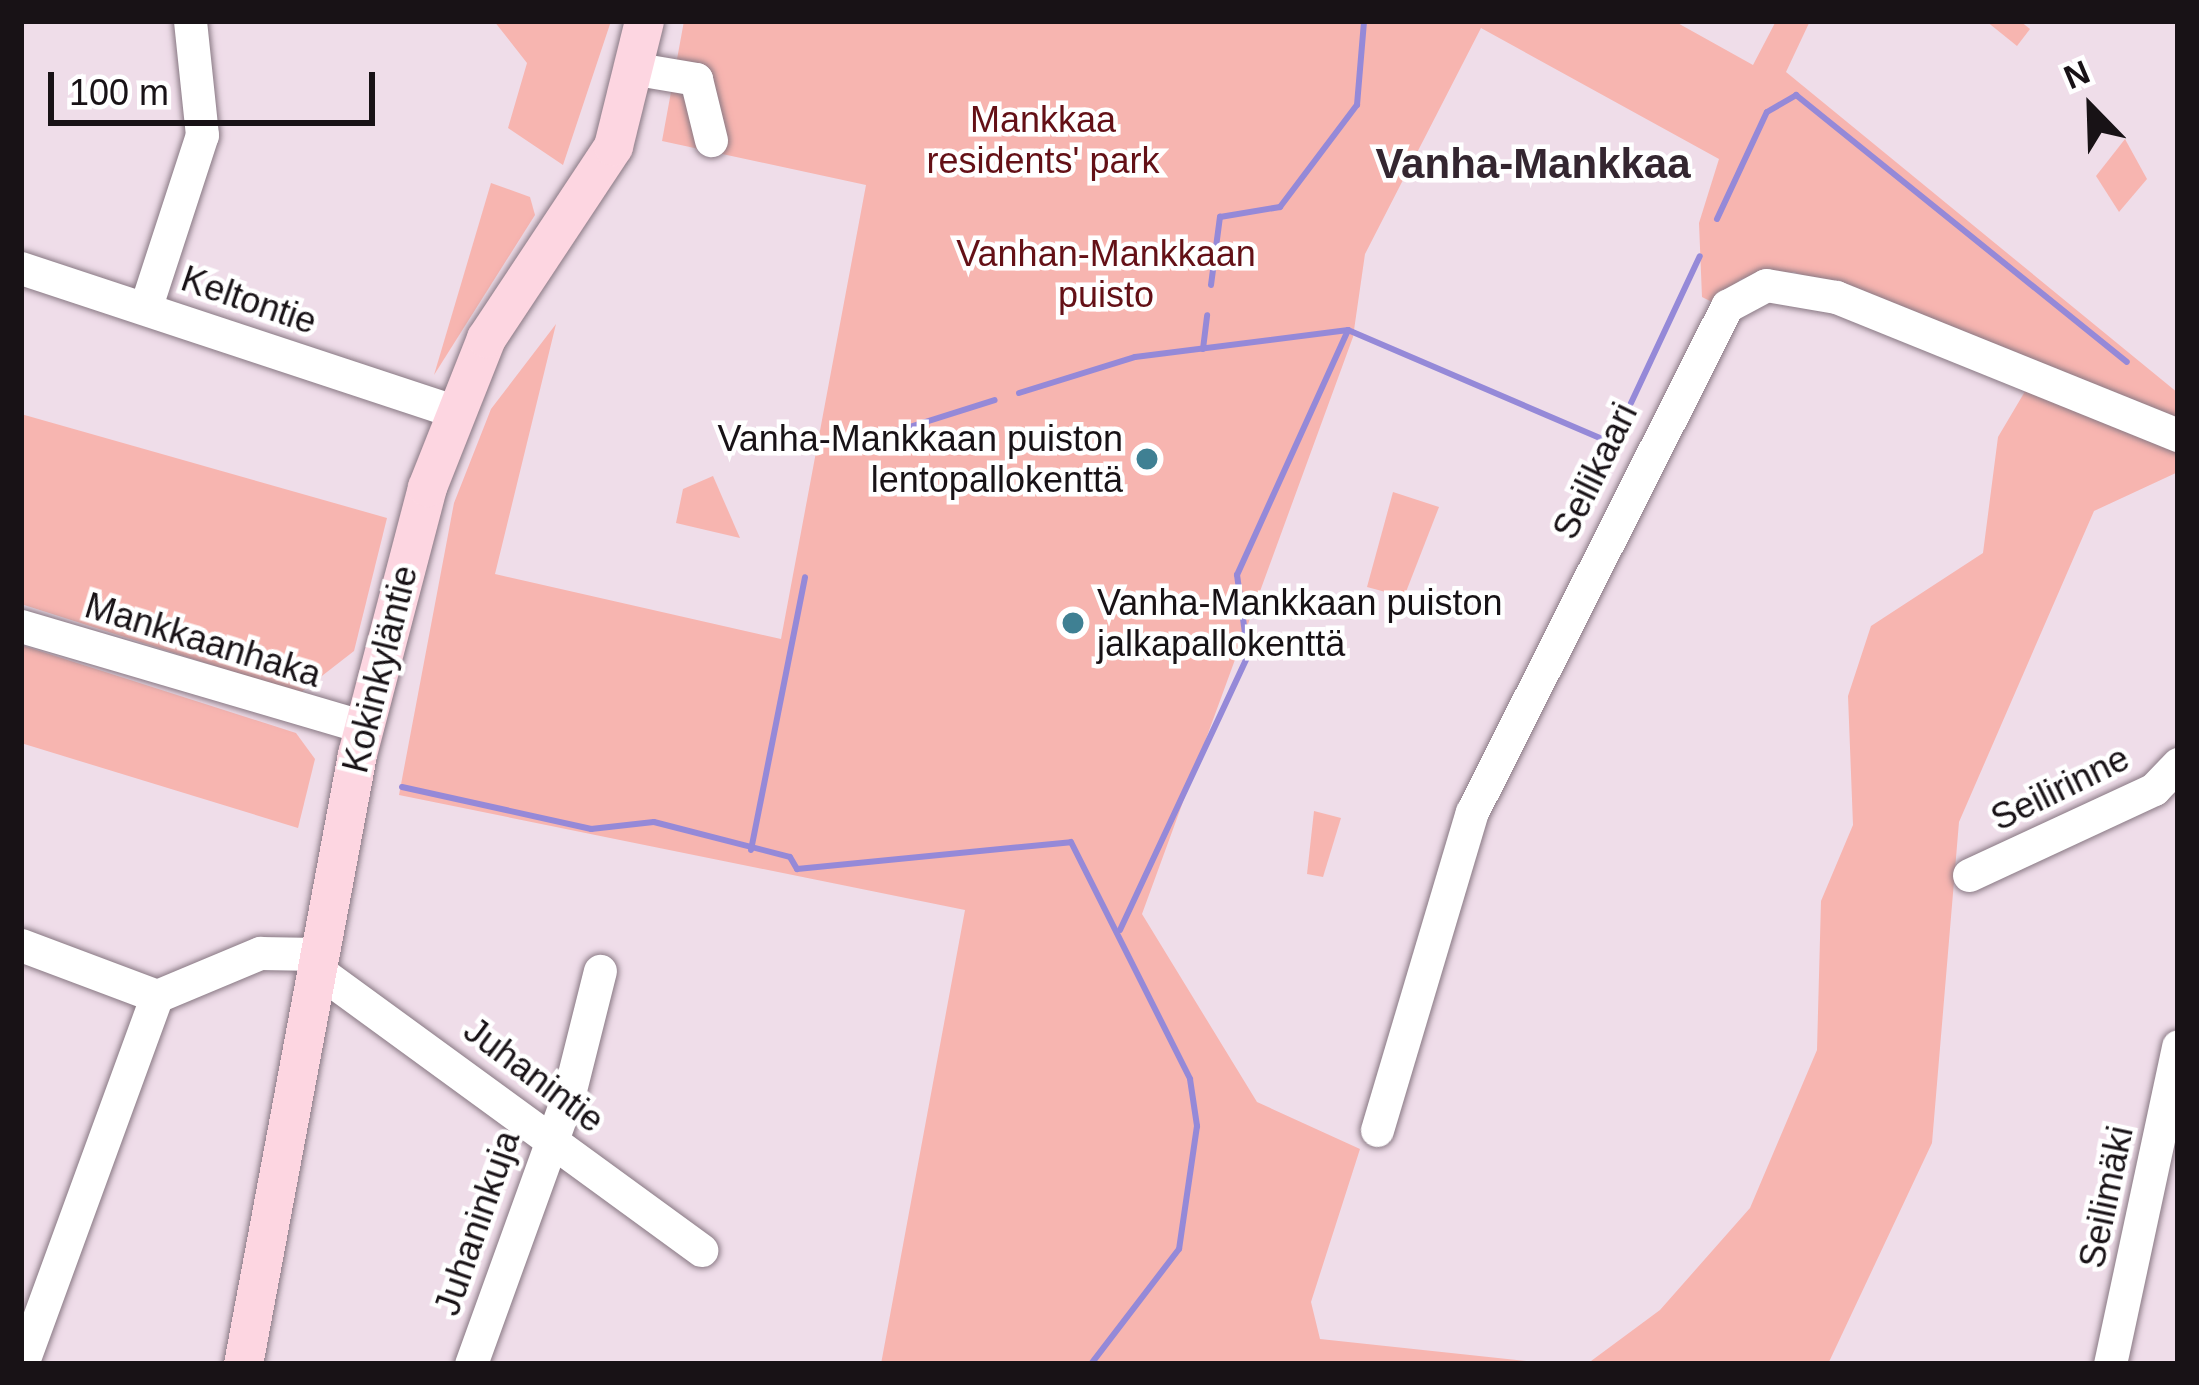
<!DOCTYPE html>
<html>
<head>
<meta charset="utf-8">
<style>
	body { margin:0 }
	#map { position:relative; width:2199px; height:1385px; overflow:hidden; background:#efdde9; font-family:Arial,sans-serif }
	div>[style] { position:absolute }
	.green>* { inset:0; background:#f7b5b0 }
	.stream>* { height:6px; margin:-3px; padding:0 3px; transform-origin:3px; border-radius:3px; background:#9589d8 }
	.roads { filter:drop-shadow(0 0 3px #887883) drop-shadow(0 0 3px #887883) }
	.minor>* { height:33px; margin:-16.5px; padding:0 16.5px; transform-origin:16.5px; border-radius:16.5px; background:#fff }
	.major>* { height:39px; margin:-19.5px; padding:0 19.5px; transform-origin:19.5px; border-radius:19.5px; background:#fdd6e1 }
	.dots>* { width:33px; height:33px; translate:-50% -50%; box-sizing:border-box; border:6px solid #fff; border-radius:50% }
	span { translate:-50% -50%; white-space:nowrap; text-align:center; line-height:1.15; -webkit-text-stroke:9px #fff; paint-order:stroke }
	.park-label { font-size:36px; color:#641016 }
	.street-label { font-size:36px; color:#181216 }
	.poi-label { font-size:36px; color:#181216 }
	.right { translate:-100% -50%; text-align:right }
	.left { translate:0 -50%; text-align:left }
	.quarter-label { font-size:42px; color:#342630; font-weight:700 }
	.frame { position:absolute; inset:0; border:24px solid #181216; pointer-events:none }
	.north { position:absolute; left:2031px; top:48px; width:120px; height:120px; -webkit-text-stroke:9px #fff; paint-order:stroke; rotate:337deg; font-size:33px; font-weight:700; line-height:48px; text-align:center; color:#181216 }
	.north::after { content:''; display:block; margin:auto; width:42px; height:54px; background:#181216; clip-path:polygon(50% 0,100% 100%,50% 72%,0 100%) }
	.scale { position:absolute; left:48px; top:72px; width:327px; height:54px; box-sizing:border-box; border:6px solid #181216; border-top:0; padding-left:15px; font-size:36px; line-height:42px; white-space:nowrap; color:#181216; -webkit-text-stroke:9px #fff; paint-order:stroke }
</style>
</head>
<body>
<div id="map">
	<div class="green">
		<i style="clip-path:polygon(494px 21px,611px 21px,563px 165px,508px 128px,527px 63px)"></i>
		<i style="clip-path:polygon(684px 21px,1674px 21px,1753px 65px,1776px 21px,1810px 21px,1786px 72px,2178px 393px,2178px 424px,1794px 272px,1741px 279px,1714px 303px,1702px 297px,1699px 223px,1719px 159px,1481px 28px,1365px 254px,1353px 337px,1142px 914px,1257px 1102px,1360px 1149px,1311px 1302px,1320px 1339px,1555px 1364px,881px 1364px,965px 910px,399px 795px,454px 503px,491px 409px,556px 324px,495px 574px,781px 639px,866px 185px,662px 141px)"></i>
		<i style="clip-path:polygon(1986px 21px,2020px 21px,2030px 29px,2017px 46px)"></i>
		<i style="clip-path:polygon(2125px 139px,2147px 179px,2119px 212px,2096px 176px)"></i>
		<i style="clip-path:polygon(491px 183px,530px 197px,535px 215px,434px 375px)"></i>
		<i style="clip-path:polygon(2027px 388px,2178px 451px,2178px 472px,2094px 511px,1959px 822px,1932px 1143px,1828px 1364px,1587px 1364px,1660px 1310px,1750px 1208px,1817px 1050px,1821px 901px,1853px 825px,1848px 696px,1871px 626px,1983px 553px,1998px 437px)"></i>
		<i style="clip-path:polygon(21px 414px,387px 518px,354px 651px,300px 693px,21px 604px)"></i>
		<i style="clip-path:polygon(713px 476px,740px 538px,676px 523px,683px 489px)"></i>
		<i style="clip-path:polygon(1393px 492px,1439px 507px,1404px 597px,1367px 587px)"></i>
		<i style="clip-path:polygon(21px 645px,296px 733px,315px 759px,298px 828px,21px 743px)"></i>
		<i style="clip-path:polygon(1314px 811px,1341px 818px,1323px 877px,1307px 874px)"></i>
	</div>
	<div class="stream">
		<i style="left:1717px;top:219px;width:118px;rotate:-65deg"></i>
		<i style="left:1767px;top:112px;width:34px;rotate:-30deg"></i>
		<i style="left:1796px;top:95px;width:425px;rotate:38.9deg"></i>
		<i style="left:1211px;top:285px;width:69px;rotate:-82.5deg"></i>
		<i style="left:1220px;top:217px;width:61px;rotate:-9.5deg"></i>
		<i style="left:1280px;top:207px;width:128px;rotate:-53deg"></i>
		<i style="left:1357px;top:105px;width:84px;rotate:-85.2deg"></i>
		<i style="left:1203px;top:349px;width:34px;rotate:-83deg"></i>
		<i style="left:1019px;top:393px;width:121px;rotate:-17.2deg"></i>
		<i style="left:1135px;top:357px;width:215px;rotate:-7.2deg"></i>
		<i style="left:1348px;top:330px;width:276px;rotate:23.2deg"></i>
		<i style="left:1602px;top:439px;width:16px;rotate:-52deg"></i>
		<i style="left:1631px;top:403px;width:162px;rotate:-64.9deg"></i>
		<i style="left:862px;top:442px;width:139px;rotate:-17.5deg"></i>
		<i style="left:402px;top:787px;width:194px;rotate:12.5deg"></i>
		<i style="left:591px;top:829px;width:63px;rotate:-6.3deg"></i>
		<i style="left:654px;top:822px;width:140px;rotate:14.4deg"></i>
		<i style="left:790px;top:857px;width:14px;rotate:60deg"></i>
		<i style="left:797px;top:869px;width:275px;rotate:-5.6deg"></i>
		<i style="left:1071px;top:842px;width:265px;rotate:63.3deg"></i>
		<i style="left:1190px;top:1079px;width:48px;rotate:81.5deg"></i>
		<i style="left:1197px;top:1126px;width:124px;rotate:98.3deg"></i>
		<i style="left:1179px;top:1249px;width:145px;rotate:127.4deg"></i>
		<i style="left:751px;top:850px;width:278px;rotate:-78.8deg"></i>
		<i style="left:1120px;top:930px;width:303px;rotate:-65deg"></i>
		<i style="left:1248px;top:655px;width:81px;rotate:-97.8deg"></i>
		<i style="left:1237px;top:575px;width:269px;rotate:-65.6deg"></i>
	</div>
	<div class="roads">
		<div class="minor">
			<i style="left:637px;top:69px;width:60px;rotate:9.6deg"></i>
			<i style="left:696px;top:79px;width:63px;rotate:76.2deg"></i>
			<i style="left:21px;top:268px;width:452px;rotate:18.3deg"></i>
			<i style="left:146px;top:306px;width:180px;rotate:-71.9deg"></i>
			<i style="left:202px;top:135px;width:115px;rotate:-96deg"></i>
			<i style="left:21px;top:626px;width:358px;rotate:16.4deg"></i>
			<i style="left:1969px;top:875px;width:204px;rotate:-24.9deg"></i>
			<i style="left:2154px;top:789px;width:35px;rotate:-46deg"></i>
			<i style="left:21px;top:945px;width:145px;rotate:20.6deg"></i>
			<i style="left:316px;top:969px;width:477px;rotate:36.1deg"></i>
			<i style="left:1377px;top:1130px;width:332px;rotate:-73.4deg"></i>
			<i style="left:1472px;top:812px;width:567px;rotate:-63.25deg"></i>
			<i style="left:1727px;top:306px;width:44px;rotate:-28.3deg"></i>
			<i style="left:1766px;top:285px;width:71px;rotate:9.7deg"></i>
			<i style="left:1836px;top:297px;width:369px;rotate:22deg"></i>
			<i style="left:22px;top:1364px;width:392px;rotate:-69.9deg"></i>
			<i style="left:157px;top:996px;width:112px;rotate:-22.7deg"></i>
			<i style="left:260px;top:953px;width:58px;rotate:1deg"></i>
			<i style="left:471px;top:1364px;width:287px;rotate:-70.1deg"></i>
			<i style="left:569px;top:1094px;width:127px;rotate:-75.9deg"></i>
			<i style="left:2110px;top:1364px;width:325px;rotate:-77.9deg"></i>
		</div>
		<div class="major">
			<i style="left:243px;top:1364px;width:621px;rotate:-79.41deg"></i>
			<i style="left:357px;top:754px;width:276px;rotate:-75.3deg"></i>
			<i style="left:427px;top:487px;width:160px;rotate:-68.4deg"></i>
			<i style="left:486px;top:338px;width:230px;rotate:-56.5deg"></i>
			<i style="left:613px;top:146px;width:129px;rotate:-76.1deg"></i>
		</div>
	</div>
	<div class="dots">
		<i style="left:1147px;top:459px;background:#3f8093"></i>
		<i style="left:1073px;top:623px;background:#3f8093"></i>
	</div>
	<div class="park-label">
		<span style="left:1043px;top:140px">Mankkaa<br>residents' park</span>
		<span style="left:1106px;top:274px">Vanhan-Mankkaan<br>puisto</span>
	</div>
	<div class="street-label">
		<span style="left:249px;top:300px;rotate:19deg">Keltontie</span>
		<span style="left:1595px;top:471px;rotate:-64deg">Seilikaari</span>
		<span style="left:203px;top:640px;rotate:17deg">Mankkaanhaka</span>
		<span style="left:380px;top:669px;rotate:-76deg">Kokinkyläntie</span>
		<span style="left:2060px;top:788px;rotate:-26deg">Seilirinne</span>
		<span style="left:534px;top:1075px;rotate:37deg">Juhanintie</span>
		<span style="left:2106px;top:1197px;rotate:-78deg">Seilimäki</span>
		<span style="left:477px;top:1223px;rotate:-71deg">Juhaninkuja</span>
	</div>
	<div class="poi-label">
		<span class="right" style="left:1123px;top:459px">Vanha-Mankkaan puiston<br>lentopallokenttä</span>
		<span class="left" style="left:1097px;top:623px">Vanha-Mankkaan puiston<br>jalkapallokenttä</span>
	</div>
	<div class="quarter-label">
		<span style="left:1533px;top:164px">Vanha-Mankkaa</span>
	</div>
	<div class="frame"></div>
	<div class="north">N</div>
	<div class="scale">100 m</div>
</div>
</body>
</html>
